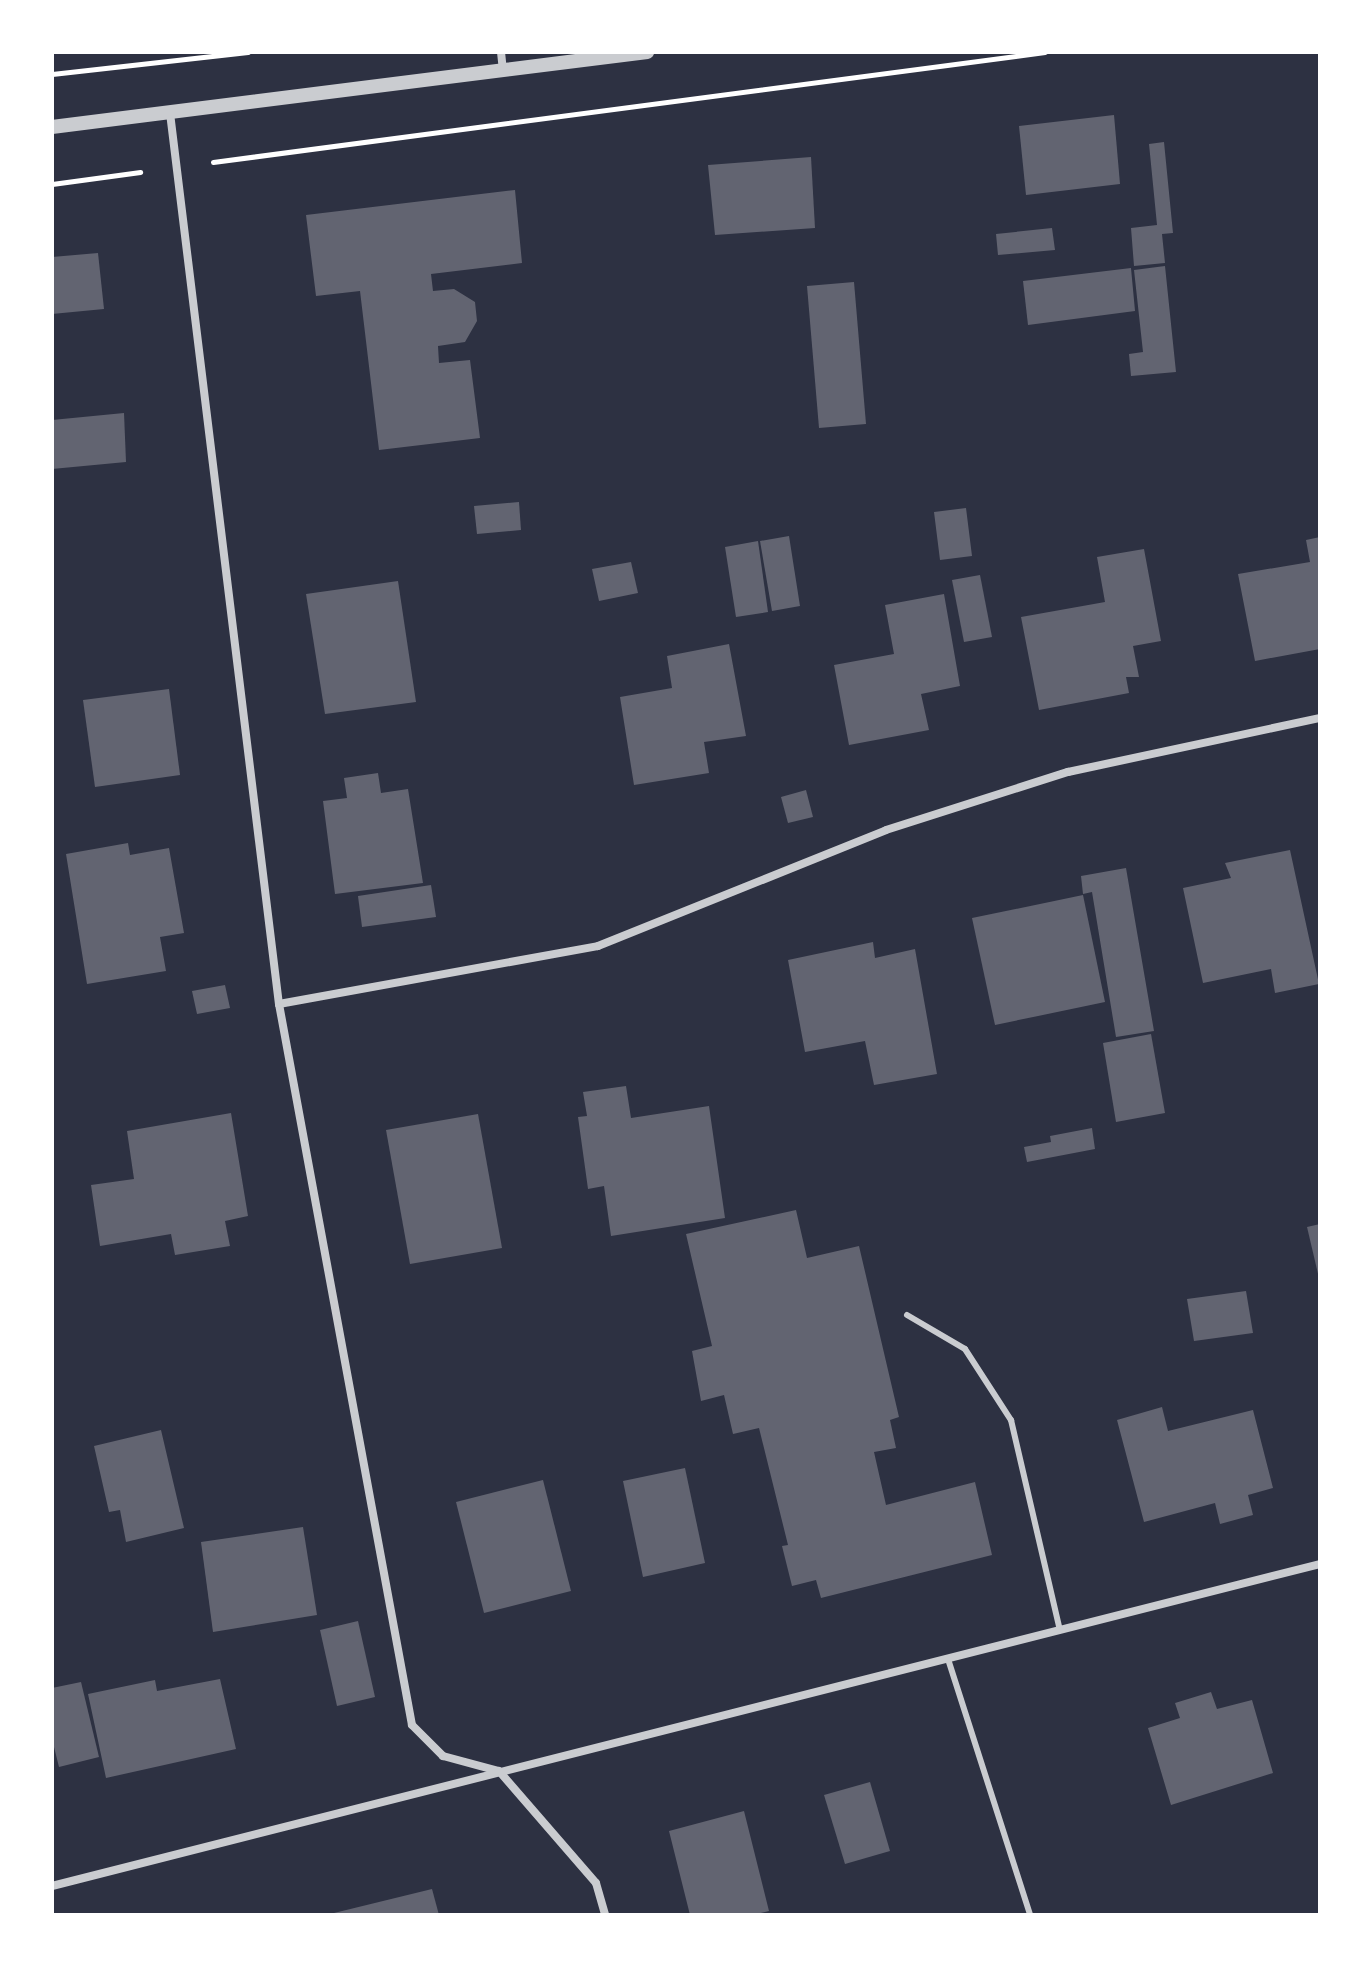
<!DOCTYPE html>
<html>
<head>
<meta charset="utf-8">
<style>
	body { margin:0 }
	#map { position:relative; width:1372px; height:1967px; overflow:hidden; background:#2d3142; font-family:Poppins,sans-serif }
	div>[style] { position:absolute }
	.building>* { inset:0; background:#626471 }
	.path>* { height:5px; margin:-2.5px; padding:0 2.5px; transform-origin:2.5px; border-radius:2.5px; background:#fff }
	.service>* { height:6px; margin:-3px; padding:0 3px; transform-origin:3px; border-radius:3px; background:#caccd0 }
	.minor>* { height:8px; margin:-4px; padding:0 4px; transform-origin:4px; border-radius:4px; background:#caccd0 }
	.tertiary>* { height:14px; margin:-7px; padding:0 7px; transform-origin:7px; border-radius:7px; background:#caccd0 }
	span { translate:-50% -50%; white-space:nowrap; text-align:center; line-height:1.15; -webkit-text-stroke:6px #fff; paint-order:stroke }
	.frame { position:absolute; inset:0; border:54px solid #fff; pointer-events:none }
</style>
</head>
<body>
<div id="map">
	<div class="building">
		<i style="clip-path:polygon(1114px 115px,1120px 184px,1026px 195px,1019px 126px)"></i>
		<i style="clip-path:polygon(1164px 142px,1173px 233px,1162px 234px,1165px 263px,1134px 266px,1131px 228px,1157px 225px,1149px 144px)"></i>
		<i style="clip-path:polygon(811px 157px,815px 228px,715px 235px,708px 165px)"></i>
		<i style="clip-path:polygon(515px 190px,522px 263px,431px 274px,433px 291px,454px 289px,475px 302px,477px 321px,465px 342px,438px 346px,439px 363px,470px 360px,480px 438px,379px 450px,360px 291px,316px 296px,306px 215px)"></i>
		<i style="clip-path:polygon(1052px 228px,1055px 250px,998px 255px,996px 234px)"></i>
		<i style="clip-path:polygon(98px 253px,104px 309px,52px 314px,52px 257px)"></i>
		<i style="clip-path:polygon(1165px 266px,1176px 372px,1131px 376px,1129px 354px,1143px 352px,1134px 270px)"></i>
		<i style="clip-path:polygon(1131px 268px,1135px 311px,1028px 325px,1023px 281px)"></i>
		<i style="clip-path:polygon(854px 282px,866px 424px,819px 428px,807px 286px)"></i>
		<i style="clip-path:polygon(124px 413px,126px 462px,52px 469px,52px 420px)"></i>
		<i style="clip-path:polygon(519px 502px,521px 530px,477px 534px,474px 506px)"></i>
		<i style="clip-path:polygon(966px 508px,972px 556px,940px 560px,934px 512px)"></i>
		<i style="clip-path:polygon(789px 536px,800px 606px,772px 611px,760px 541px)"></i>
		<i style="clip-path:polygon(1320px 537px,1320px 649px,1255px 661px,1238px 574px,1310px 562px,1306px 540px)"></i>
		<i style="clip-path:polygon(758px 541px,768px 612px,736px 617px,725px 547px)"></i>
		<i style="clip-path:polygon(1144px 549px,1161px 641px,1133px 646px,1139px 677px,1126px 677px,1129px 693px,1039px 710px,1021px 617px,1105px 602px,1097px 557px)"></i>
		<i style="clip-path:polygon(631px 562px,638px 593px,599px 601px,592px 569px)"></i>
		<i style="clip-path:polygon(980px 575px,992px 637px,964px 642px,952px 580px)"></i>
		<i style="clip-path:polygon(398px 581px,416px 702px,325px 714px,306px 594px)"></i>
		<i style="clip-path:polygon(944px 594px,960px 686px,921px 694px,929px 730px,849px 745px,834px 665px,894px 654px,885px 605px)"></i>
		<i style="clip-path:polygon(729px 644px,746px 736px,704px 742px,709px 773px,634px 785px,620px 697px,672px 688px,667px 656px)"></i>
		<i style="clip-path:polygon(169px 689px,180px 775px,95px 787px,83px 700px)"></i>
		<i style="clip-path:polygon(378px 773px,381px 793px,408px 789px,423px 883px,335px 894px,323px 801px,347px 798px,344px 778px)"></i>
		<i style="clip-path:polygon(806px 790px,813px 817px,788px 823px,781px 797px)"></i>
		<i style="clip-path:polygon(128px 843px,130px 855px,169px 848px,184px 933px,160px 937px,166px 971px,87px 984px,66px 854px)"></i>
		<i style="clip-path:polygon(1290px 850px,1319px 984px,1275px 993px,1271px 969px,1203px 983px,1183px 888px,1231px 878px,1225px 863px)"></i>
		<i style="clip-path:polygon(1126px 868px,1154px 1031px,1116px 1037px,1092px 892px,1083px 894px,1081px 876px)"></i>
		<i style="clip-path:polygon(431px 885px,436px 917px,362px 927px,358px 896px)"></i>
		<i style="clip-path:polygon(1083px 895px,1105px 1002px,995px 1025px,972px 918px)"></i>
		<i style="clip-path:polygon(873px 942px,875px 958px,915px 949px,937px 1074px,874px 1085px,865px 1041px,805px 1052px,788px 960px)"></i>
		<i style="clip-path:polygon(225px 985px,230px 1008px,197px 1014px,192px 991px)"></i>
		<i style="clip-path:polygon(1151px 1034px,1165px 1113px,1116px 1122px,1103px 1043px)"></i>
		<i style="clip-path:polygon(626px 1086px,631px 1118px,709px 1106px,725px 1218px,611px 1236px,604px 1186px,588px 1189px,578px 1117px,587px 1116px,583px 1092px)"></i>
		<i style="clip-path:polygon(231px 1113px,248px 1216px,225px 1221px,230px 1246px,175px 1255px,171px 1234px,100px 1246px,91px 1185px,134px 1179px,127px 1131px)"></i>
		<i style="clip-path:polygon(478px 1114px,502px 1248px,410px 1264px,386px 1130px)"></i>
		<i style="clip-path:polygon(1092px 1128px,1095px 1149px,1027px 1162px,1024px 1147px,1051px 1142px,1050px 1136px)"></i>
		<i style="clip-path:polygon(796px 1210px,807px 1258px,859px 1246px,899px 1417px,890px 1420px,896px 1448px,874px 1452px,886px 1505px,975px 1482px,992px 1555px,821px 1598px,816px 1580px,792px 1586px,782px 1546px,788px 1545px,759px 1428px,733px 1434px,724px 1395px,701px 1401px,692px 1351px,712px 1346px,686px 1234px)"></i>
		<i style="clip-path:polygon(1320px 1224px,1320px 1278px,1319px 1278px,1307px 1227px)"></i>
		<i style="clip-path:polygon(1246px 1291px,1253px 1333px,1194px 1341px,1187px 1299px)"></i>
		<i style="clip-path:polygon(1162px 1407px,1168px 1431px,1253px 1410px,1273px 1488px,1248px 1495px,1253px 1515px,1220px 1524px,1215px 1503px,1144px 1522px,1117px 1420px)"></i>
		<i style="clip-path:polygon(161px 1430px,184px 1528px,126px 1542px,120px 1510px,109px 1512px,94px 1446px)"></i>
		<i style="clip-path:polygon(685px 1468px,705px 1563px,643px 1577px,623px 1481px)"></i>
		<i style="clip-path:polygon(543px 1480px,571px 1591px,484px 1613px,456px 1502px)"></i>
		<i style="clip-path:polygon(303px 1527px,317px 1615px,213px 1632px,201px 1542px)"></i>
		<i style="clip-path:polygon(358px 1621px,375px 1697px,337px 1706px,320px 1630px)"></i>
		<i style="clip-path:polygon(220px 1679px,236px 1749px,106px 1778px,88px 1694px,155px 1680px,157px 1691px)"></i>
		<i style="clip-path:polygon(81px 1682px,99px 1757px,59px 1767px,52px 1739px,52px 1688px)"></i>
		<i style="clip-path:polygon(1211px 1692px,1217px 1709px,1252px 1700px,1273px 1773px,1171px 1805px,1148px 1728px,1180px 1718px,1175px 1703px)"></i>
		<i style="clip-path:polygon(870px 1782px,890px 1851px,845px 1864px,824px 1795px)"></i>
		<i style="clip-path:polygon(744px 1811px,769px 1911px,752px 1915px,690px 1915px,669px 1831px)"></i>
		<i style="clip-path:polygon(432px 1889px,439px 1915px,335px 1915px,334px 1913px)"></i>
	</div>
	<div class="path">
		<i style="left:52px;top:74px;width:197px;rotate:-6.4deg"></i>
		<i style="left:213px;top:162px;width:839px;rotate:-7.53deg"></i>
		<i style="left:52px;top:184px;width:89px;rotate:-7.8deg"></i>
	</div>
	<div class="service">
		<i style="left:907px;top:1315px;width:67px;rotate:30.4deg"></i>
		<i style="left:965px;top:1349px;width:85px;rotate:57.1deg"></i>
		<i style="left:1011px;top:1420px;width:216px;rotate:76.9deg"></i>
		<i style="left:948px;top:1659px;width:269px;rotate:72.2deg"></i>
	</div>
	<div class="minor">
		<i style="left:501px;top:52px;width:18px;rotate:84deg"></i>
		<i style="left:170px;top:113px;width:898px;rotate:83.03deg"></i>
		<i style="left:279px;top:1004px;width:733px;rotate:79.55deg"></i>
		<i style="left:412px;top:1725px;width:44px;rotate:45deg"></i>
		<i style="left:443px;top:1756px;width:58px;rotate:15deg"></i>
		<i style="left:499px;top:1771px;width:148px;rotate:49.1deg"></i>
		<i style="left:596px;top:1883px;width:33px;rotate:74deg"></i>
		<i style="left:279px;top:1004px;width:324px;rotate:-10.3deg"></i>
		<i style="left:598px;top:946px;width:310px;rotate:-21.9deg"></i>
		<i style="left:886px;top:830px;width:191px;rotate:-17.7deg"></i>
		<i style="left:1068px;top:772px;width:258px;rotate:-12.1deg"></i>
		<i style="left:52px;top:1886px;width:1308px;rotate:-14.25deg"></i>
	</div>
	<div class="tertiary">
		<i style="left:52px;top:127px;width:600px;rotate:-7.18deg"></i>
	</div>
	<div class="frame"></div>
</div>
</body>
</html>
